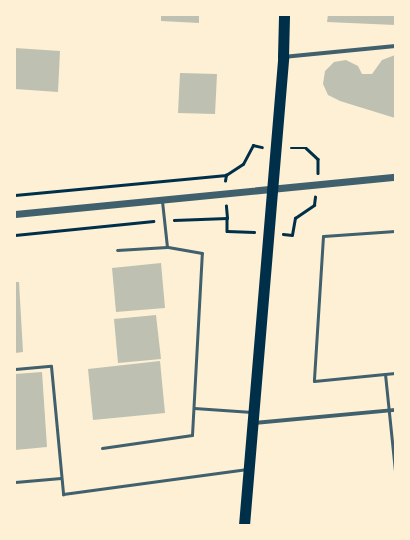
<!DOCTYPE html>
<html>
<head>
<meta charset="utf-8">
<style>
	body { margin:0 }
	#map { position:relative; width:410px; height:540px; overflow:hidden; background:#fdf0d5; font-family:Overpass,sans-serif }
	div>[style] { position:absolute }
	.building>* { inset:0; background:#bec0b2 }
	.path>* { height:2.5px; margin:-1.25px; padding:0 1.25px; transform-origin:1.25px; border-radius:1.25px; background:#003049 }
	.service>* { height:3px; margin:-1.5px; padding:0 1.5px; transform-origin:1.5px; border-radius:1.5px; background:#3f606c }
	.minor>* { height:4px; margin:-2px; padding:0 2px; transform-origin:2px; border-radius:2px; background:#3f606c }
	.tertiary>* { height:7px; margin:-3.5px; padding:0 3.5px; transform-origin:3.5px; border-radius:3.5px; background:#3f606c }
	.trunk>* { height:11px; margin:-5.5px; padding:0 5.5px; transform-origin:5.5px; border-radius:5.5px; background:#003049 }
	span { translate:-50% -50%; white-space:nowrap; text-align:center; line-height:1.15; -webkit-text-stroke:3.5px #fdf0d5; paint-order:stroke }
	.frame { position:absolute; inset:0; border:16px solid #fdf0d5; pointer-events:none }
</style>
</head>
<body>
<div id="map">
	<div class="building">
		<i style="clip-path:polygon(161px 15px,199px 15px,199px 23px,161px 21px)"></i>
		<i style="clip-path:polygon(328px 15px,395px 15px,395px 25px,327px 22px)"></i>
		<i style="clip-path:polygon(15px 48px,60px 51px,58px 92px,15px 89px)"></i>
		<i style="clip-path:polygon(395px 55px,395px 118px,340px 101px,328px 95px,323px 84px,325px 71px,334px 62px,346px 60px,358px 66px,362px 74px,372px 74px,382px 60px)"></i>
		<i style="clip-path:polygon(180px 73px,217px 74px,215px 114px,178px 113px)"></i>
		<i style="clip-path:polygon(161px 263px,165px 308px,116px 312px,112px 268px)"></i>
		<i style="clip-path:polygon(15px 282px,19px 282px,23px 352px,15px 353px)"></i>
		<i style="clip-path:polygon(156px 315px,161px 359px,118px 363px,114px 319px)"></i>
		<i style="clip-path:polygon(160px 361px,165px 413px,93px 420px,88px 369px)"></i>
		<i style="clip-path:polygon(42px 372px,47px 447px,15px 450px,15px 374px)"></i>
	</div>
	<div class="path">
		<i style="left:291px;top:148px;width:15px"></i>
		<i style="left:306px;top:148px;width:16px;rotate:43deg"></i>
		<i style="left:318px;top:159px;width:14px;rotate:90deg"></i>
		<i style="left:225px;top:181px;width:6px;rotate:-81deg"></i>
		<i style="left:226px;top:175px;width:20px;rotate:-33deg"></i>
		<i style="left:243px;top:164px;width:21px;rotate:-62deg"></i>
		<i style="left:253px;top:145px;width:9px;rotate:13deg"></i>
		<i style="left:15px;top:195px;width:212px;rotate:-5.4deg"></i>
		<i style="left:227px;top:218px;width:13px;rotate:90deg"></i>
		<i style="left:227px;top:231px;width:27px;rotate:2deg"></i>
		<i style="left:174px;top:220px;width:53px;rotate:-2.2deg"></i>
		<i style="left:227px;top:218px;width:12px;rotate:-95deg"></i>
		<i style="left:283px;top:234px;width:9px;rotate:6deg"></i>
		<i style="left:292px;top:235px;width:17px;rotate:-80deg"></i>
		<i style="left:295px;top:218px;width:23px;rotate:-34deg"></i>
		<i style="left:314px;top:205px;width:8px;rotate:-83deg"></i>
		<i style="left:15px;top:235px;width:139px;rotate:-5.8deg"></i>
	</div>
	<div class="service">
		<i style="left:162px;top:201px;width:46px;rotate:83.8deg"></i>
		<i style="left:395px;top:231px;width:72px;rotate:176deg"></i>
		<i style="left:323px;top:236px;width:145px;rotate:93.6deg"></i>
		<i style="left:314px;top:381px;width:71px;rotate:-5.6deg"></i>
		<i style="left:385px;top:374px;width:97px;rotate:84.1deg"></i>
		<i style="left:15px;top:369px;width:36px;rotate:-5deg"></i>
		<i style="left:51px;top:366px;width:129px;rotate:84.6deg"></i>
		<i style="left:63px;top:494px;width:186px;rotate:-7.7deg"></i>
		<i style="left:385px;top:374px;width:10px;rotate:-6deg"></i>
		<i style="left:194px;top:408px;width:58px;rotate:3.9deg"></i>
		<i style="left:102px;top:448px;width:91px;rotate:-8.2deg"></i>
		<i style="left:192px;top:435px;width:182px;rotate:-86.9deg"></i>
		<i style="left:202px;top:253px;width:36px;rotate:-170deg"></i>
		<i style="left:167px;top:247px;width:50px;rotate:176.6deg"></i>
		<i style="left:15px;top:482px;width:46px;rotate:-5deg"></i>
	</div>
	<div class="minor">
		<i style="left:283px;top:57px;width:113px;rotate:-5.6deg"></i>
		<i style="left:254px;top:423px;width:142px;rotate:-5.3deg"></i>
	</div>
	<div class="tertiary">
		<i style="left:15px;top:214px;width:382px;rotate:-5.6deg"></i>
	</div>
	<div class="trunk">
		<i style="left:244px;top:525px;width:470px;rotate:-85.2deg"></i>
		<i style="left:283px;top:57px;width:42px;rotate:-88.6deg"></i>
	</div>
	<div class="frame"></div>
</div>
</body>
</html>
